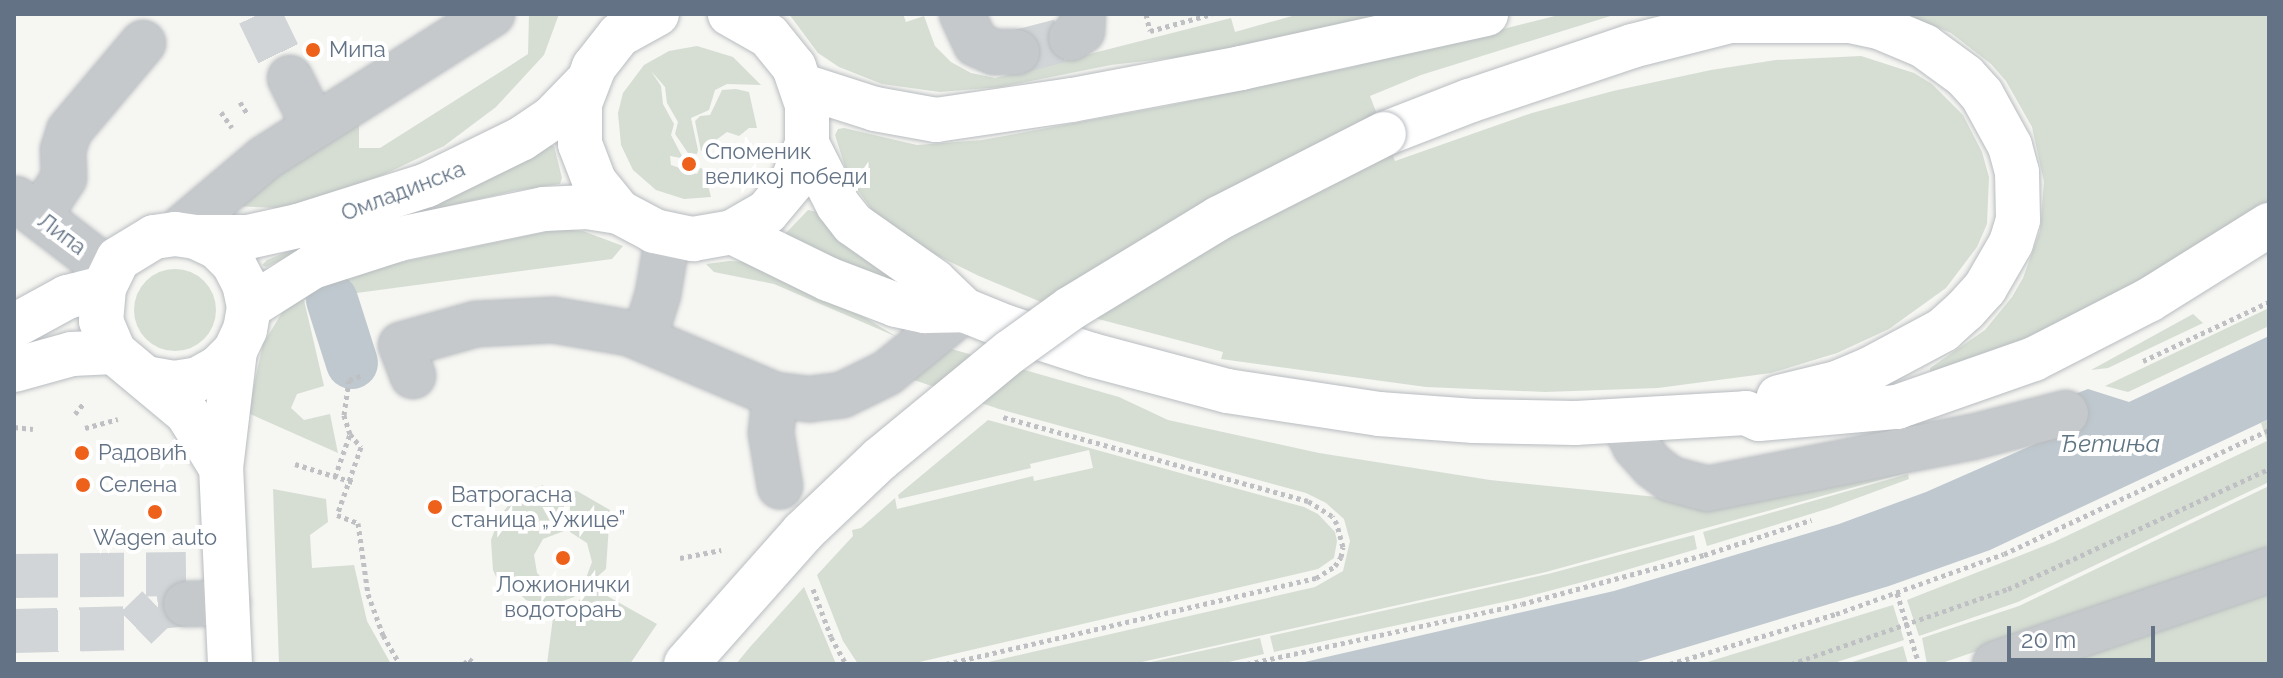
<!DOCTYPE html>
<html>
<head>
<meta charset="utf-8">
<style>
	body { margin:0 }
	#map { position:relative; width:2283px; height:678px; overflow:hidden; background:#f6f6f2; font-family:Raleway,sans-serif }
	div>[style] { position:absolute }
	.green>* { inset:0; background:#d6ded3 }
	.round { border-radius:50% }
	.water>* { inset:0; background:#bec8ce }
	.canal>* { height:52px; margin:-26px; padding:0 26px; transform-origin:26px; border-radius:26px; background:#bec8ce }
	.minor-tunnel>* { height:44px; margin-top:-22px; transform-origin:0; background:repeating-linear-gradient(90deg,#d1d5d7 0 44px,transparent 0 66px) }
	.path>* { height:5px; margin-top:-2.5px; transform-origin:0; background:repeating-linear-gradient(90deg,#bfc0c3 0 4px,transparent 0 8px) }
	.roads { filter:drop-shadow(0 0 2px #b8bcc0) drop-shadow(0 0 2px #b8bcc0) }
	.minor>* { height:44px; margin:-22px; padding:0 22px; transform-origin:22px; border-radius:22px; background:#c5c9cc }
	.major>* { height:44px; margin:-22px; padding:0 22px; transform-origin:22px; border-radius:22px; background:#fff }
	.bridges { filter:drop-shadow(0 0 2px #b8bcc0) drop-shadow(0 0 2px #b8bcc0) }
	.major-bridge>* { height:44px; margin:-22px; padding:0 22px; transform-origin:22px; border-radius:22px; background:#fff }
	.dots>* { width:22px; height:22px; translate:-50% -50%; box-sizing:border-box; border:4px solid #fff; border-radius:50% }
	span { translate:-50% -50%; white-space:nowrap; text-align:center; line-height:1.15; -webkit-text-stroke:8px #fff; paint-order:stroke }
	.poi-label { font-size:22px; color:#637385 }
	.left { translate:0 -50%; text-align:left }
	.street-label { font-size:22px; color:#637385 }
	.water-label { font-size:24px; color:#5f7582; font-style:italic }
	.frame { position:absolute; inset:0; border:16px solid #637385; pointer-events:none }
	.scale { position:absolute; left:2007px; top:626px; width:148px; height:36px; box-sizing:border-box; border:4px solid #637385; border-top:0; padding-left:10px; font-size:24px; line-height:28px; white-space:nowrap; color:#637385; -webkit-text-stroke:6px #fff; paint-order:stroke }
</style>
</head>
<body>
<div id="map">
	<div class="green">
		<i style="clip-path:polygon(529px 14px,559px 14px,544px 55px,496px 107px,444px 146px,383px 175px,314px 200px,278px 208px,234px 206px,359px 119px,359px 148px,380px 148px,508px 67px,528px 54px)"></i>
		<i style="clip-path:polygon(789px 14px,903px 14px,906px 22px,924px 16px,935px 46px,951px 62px,971px 73px,995px 78px,1231px 18px,1235px 32px,1299px 14px,1402px 14px,1222px 52px,1111px 65px,1001px 87px,940px 92px,882px 84px,839px 67px,818px 53px)"></i>
		<i style="clip-path:polygon(1563px 14px,1617px 14px,1421px 75px,1370px 96px,1395px 161px,1532px 113px,1613px 91px,1711px 70px,1776px 60px,1861px 56px,1914px 73px,1932px 84px,1963px 115px,1982px 152px,1989px 177px,1987px 224px,1977px 247px,1946px 288px,1889px 329px,1837px 353px,1771px 373px,1658px 388px,1545px 392px,1426px 387px,1221px 359px,1223px 352px,1053px 307px,979px 276px,926px 250px,874px 213px,848px 176px,835px 135px,838px 129px,844px 128px,917px 145px,982px 140px,1167px 106px,1352px 67px)"></i>
		<i style="clip-path:polygon(1905px 14px,2269px 14px,2269px 203px,2130px 288px,2028px 339px,1930px 373px,1930px 368px,1985px 330px,2012px 297px,2023px 278px,2040px 231px,2044px 182px,2032px 127px,2006px 81px,1991px 64px,1951px 33px)"></i>
		<i style="clip-path:polygon(697px 46px,733px 57px,761px 85px,727px 84px,715px 90px,709px 110px,691px 118px,698px 150px,697px 154px,688px 153px,675px 134px,678px 122px,667px 103px,665px 87px,651px 71px,661px 86px,663px 104px,674px 124px,671px 135px,682px 156px,681px 158px,670px 156px,671px 165px,697px 174px,700px 168px,704px 169px,711px 197px,684px 199px,656px 190px,633px 170px,621px 145px,618px 113px,623px 93px,644px 65px,669px 51px)"></i>
		<i style="clip-path:polygon(736px 89px,749px 92px,757px 128px,749px 128px,739px 136px,727px 132px,701px 151px,695px 121px,700px 116px,710px 115px,722px 90px)"></i>
		<i style="clip-path:polygon(546px 145px,554px 146px,562px 178px,560px 184px,513px 191px,380px 222px,301px 250px,266px 267px,262px 265px,267px 260px)"></i>
		<i style="clip-path:polygon(808px 210px,817px 212px,905px 282px,901px 290px,785px 234px)"></i>
		<i style="clip-path:polygon(559px 229px,583px 231px,623px 246px,612px 259px,304px 300px,324px 386px,297px 394px,291px 408px,304px 420px,330px 414px,338px 453px,248px 413px,263px 344px,283px 311px,302px 295px,393px 264px)"></i>
		<i style="clip-path:polygon(729px 261px,753px 262px,843px 304px,897px 337px,774px 284px,714px 272px,706px 264px)"></i>
		<i class="round" style="left:134px;top:269px;width:82px;height:82px"></i>
		<i style="clip-path:polygon(2269px 308px,2269px 326px,2128px 392px,2105px 386px)"></i>
		<i style="clip-path:polygon(2193px 314px,2203px 323px,2108px 368px,2091px 370px)"></i>
		<i style="clip-path:polygon(948px 348px,1119px 397px,1168px 420px,1319px 453px,1490px 480px,1706px 502px,1949px 461px,1546px 572px,1133px 664px,980px 664px,1315px 587px,1343px 571px,1350px 541px,1344px 519px,1326px 503px,1306px 493px,999px 409px,911px 379px)"></i>
		<i style="clip-path:polygon(2269px 419px,2269px 482px,2018px 602px,1919px 636px,1907px 600px,2054px 542px,2267px 441px,2261px 423px)"></i>
		<i style="clip-path:polygon(988px 420px,1304px 507px,1318px 514px,1335px 532px,1337px 541px,1334px 558px,1318px 569px,911px 664px,858px 664px,843px 641px,817px 575px,853px 536px,852px 530px,861px 528px,895px 498px,897px 509px,1033px 476px,1034px 481px,1093px 468px,1089px 450px,1030px 464px,1031px 468px,899px 499px,898px 495px)"></i>
		<i style="clip-path:polygon(1908px 474px,1909px 479px,1830px 508px,1707px 546px,1703px 532px)"></i>
		<i style="clip-path:polygon(543px 485px,544px 491px,564px 491px,564px 531px,543px 539px,534px 555px,537px 573px,551px 587px,559px 589px,586px 578px,592px 562px,587px 543px,570px 532px,570px 491px,577px 491px,610px 510px,606px 569px,574px 597px,546px 607px,526px 600px,507px 582px,500px 586px,493px 570px,491px 540px,500px 516px,514px 498px)"></i>
		<i style="clip-path:polygon(2269px 486px,2269px 551px,1939px 664px,1927px 664px,1922px 638px,2019px 606px)"></i>
		<i style="clip-path:polygon(273px 489px,326px 499px,328px 522px,310px 535px,312px 568px,354px 565px,367px 621px,391px 664px,279px 664px)"></i>
		<i style="clip-path:polygon(1694px 535px,1697px 549px,1609px 575px,1522px 598px,1274px 652px,1270px 636px,1548px 574px)"></i>
		<i style="clip-path:polygon(804px 587px,836px 664px,736px 664px,750px 647px)"></i>
		<i style="clip-path:polygon(593px 588px,657px 624px,630px 664px,547px 664px,554px 610px,578px 601px)"></i>
		<i style="clip-path:polygon(2269px 589px,2269px 664px,2057px 664px)"></i>
		<i style="clip-path:polygon(1893px 605px,1904px 640px,1831px 664px,1701px 664px)"></i>
		<i style="clip-path:polygon(1260px 638px,1264px 654px,1220px 664px,1142px 664px)"></i>
		<i style="clip-path:polygon(1903px 646px,1908px 664px,1846px 664px)"></i>
	</div>
	<div class="water">
		<i style="clip-path:polygon(2269px 336px,2269px 419px,1990px 550px,1889px 586px,1631px 664px,1296px 664px,1614px 591px,1839px 524px,1926px 492px,2065px 431px,2067px 397px,2088px 389px,2129px 402px)"></i>
	</div>
	<div class="canal">
		<i style="left:332px;top:300px;width:66px;rotate:72.4deg"></i>
	</div>
	<div class="minor-tunnel">
		<i style="left:259px;top:14px;width:71px;rotate:64.2deg"></i>
		<i style="left:1017px;top:52px;width:56px;rotate:-14.5deg"></i>
		<i style="left:14px;top:576px;width:172px;rotate:-0.7deg"></i>
		<i style="left:14px;top:631px;width:122px;rotate:-1.4deg"></i>
		<i style="left:136px;top:628px;width:30px;rotate:-44deg"></i>
		<i style="left:158px;top:607px;width:28px;rotate:-6deg"></i>
	</div>
	<div class="path">
		<i style="left:1146px;top:14px;width:17px;rotate:77deg"></i>
		<i style="left:1150px;top:31px;width:64px;rotate:-15.3deg"></i>
		<i style="left:240px;top:102px;width:15px;rotate:58deg"></i>
		<i style="left:221px;top:112px;width:19px;rotate:55deg"></i>
		<i style="left:2143px;top:361px;width:139px;rotate:-25.1deg"></i>
		<i style="left:75px;top:414px;width:14px;rotate:-51deg"></i>
		<i style="left:14px;top:427px;width:19px;rotate:6deg"></i>
		<i style="left:85px;top:428px;width:34px;rotate:-15deg"></i>
		<i style="left:350px;top:434px;width:17px;rotate:50deg"></i>
		<i style="left:361px;top:447px;width:72px;rotate:109.4deg"></i>
		<i style="left:337px;top:515px;width:22px;rotate:21deg"></i>
		<i style="left:358px;top:523px;width:72px;rotate:82deg"></i>
		<i style="left:368px;top:594px;width:44px;rotate:69.9deg"></i>
		<i style="left:383px;top:635px;width:34px;rotate:60deg"></i>
		<i style="left:295px;top:464px;width:61px;rotate:17.2deg"></i>
		<i style="left:335px;top:477px;width:46px;rotate:-70.8deg"></i>
		<i style="left:350px;top:434px;width:20px;rotate:-108deg"></i>
		<i style="left:344px;top:415px;width:35px;rotate:-82deg"></i>
		<i style="left:349px;top:380px;width:15px;rotate:-20deg"></i>
		<i style="left:680px;top:558px;width:42px;rotate:-11deg"></i>
		<i style="left:813px;top:589px;width:51px;rotate:69.4deg"></i>
		<i style="left:831px;top:637px;width:31px;rotate:61deg"></i>
		<i style="left:1897px;top:593px;width:74px;rotate:72.8deg"></i>
		<i style="left:464px;top:664px;width:7px;rotate:-45deg"></i>
		<i style="left:469px;top:659px;width:9px;rotate:36deg"></i>
		<i style="left:946px;top:664px;width:380px;rotate:-13.1deg"></i>
		<i style="left:1316px;top:578px;width:22px;rotate:-32deg"></i>
		<i style="left:1335px;top:566px;width:11px;rotate:-56deg"></i>
		<i style="left:1341px;top:557px;width:10px;rotate:-79deg"></i>
		<i style="left:1343px;top:547px;width:24px;rotate:-105deg"></i>
		<i style="left:1337px;top:524px;width:9px;rotate:-122deg"></i>
		<i style="left:1332px;top:516px;width:28px;rotate:-148deg"></i>
		<i style="left:1308px;top:501px;width:317px;rotate:-164.6deg"></i>
		<i style="left:1247px;top:664px;width:281px;rotate:-12.3deg"></i>
		<i style="left:1522px;top:604px;width:188px;rotate:-15.1deg"></i>
		<i style="left:1704px;top:555px;width:113px;rotate:-18.1deg"></i>
		<i style="left:1670px;top:664px;width:173px;rotate:-16.8deg"></i>
		<i style="left:1836px;top:614px;width:178px;rotate:-19.7deg"></i>
		<i style="left:2004px;top:554px;width:293px;rotate:-25.1deg"></i>
		<i style="left:1791px;top:664px;width:230px;rotate:-19.1deg"></i>
		<i style="left:2008px;top:589px;width:287px;rotate:-24.7deg"></i>
	</div>
	<div class="roads">
		<div class="minor">
			<i style="left:962px;top:14px;width:33px;rotate:65deg"></i>
			<i style="left:976px;top:44px;width:20px;rotate:24deg"></i>
			<i style="left:994px;top:52px;width:23px"></i>
			<i style="left:1071px;top:38px;width:13px;rotate:-32deg"></i>
			<i style="left:1082px;top:31px;width:17px;rotate:-87deg"></i>
			<i style="left:290px;top:78px;width:54px;rotate:63.4deg"></i>
			<i style="left:16px;top:199px;width:118px;rotate:37.5deg"></i>
			<i style="left:39px;top:216px;width:45px;rotate:-56.7deg"></i>
			<i style="left:64px;top:178px;width:28px;rotate:-92deg"></i>
			<i style="left:63px;top:150px;width:20px;rotate:-72deg"></i>
			<i style="left:69px;top:131px;width:115px;rotate:-49.9deg"></i>
			<i style="left:175px;top:234px;width:118px;rotate:-40.2deg"></i>
			<i style="left:265px;top:158px;width:269px;rotate:-32.4deg"></i>
			<i style="left:644px;top:339px;width:47px;rotate:-72.7deg"></i>
			<i style="left:658px;top:294px;width:60px;rotate:-80.4deg"></i>
			<i style="left:413px;top:376px;width:33px;rotate:-111deg"></i>
			<i style="left:401px;top:345px;width:78px;rotate:-15.6deg"></i>
			<i style="left:476px;top:324px;width:77px;rotate:-3deg"></i>
			<i style="left:553px;top:320px;width:77px;rotate:9.7deg"></i>
			<i style="left:629px;top:333px;width:159px;rotate:23deg"></i>
			<i style="left:775px;top:395px;width:35px;rotate:7deg"></i>
			<i style="left:810px;top:399px;width:32px;rotate:-7deg"></i>
			<i style="left:842px;top:395px;width:50px;rotate:-26.1deg"></i>
			<i style="left:887px;top:373px;width:99px;rotate:-39.3deg"></i>
			<i style="left:775px;top:395px;width:38px;rotate:96deg"></i>
			<i style="left:771px;top:433px;width:54px;rotate:80.4deg"></i>
			<i style="left:1623px;top:421px;width:28px;rotate:64deg"></i>
			<i style="left:1635px;top:446px;width:27px;rotate:48deg"></i>
			<i style="left:1653px;top:466px;width:21px;rotate:37deg"></i>
			<i style="left:1670px;top:479px;width:38px;rotate:15deg"></i>
			<i style="left:1707px;top:489px;width:271px;rotate:-11.1deg"></i>
			<i style="left:1973px;top:437px;width:96px;rotate:-14.5deg"></i>
			<i style="left:186px;top:604px;width:42px;rotate:-1.4deg"></i>
			<i style="left:1995px;top:664px;width:290px;rotate:-18.9deg"></i>
		</div>
		<div class="major">
			<i style="left:657px;top:14px;width:43px;rotate:151.1deg"></i>
			<i style="left:619px;top:35px;width:41px;rotate:128deg"></i>
			<i style="left:594px;top:67px;width:40px;rotate:111deg"></i>
			<i style="left:580px;top:104px;width:40px;rotate:90deg"></i>
			<i style="left:580px;top:144px;width:40px;rotate:69deg"></i>
			<i style="left:594px;top:181px;width:40px;rotate:51deg"></i>
			<i style="left:619px;top:212px;width:40px;rotate:28deg"></i>
			<i style="left:654px;top:231px;width:40px;rotate:12deg"></i>
			<i style="left:693px;top:239px;width:40px;rotate:-10deg"></i>
			<i style="left:732px;top:232px;width:40px;rotate:-29.7deg"></i>
			<i style="left:767px;top:212px;width:39px;rotate:-50deg"></i>
			<i style="left:792px;top:182px;width:41px;rotate:-68.5deg"></i>
			<i style="left:807px;top:144px;width:39px;rotate:-90deg"></i>
			<i style="left:807px;top:105px;width:40px;rotate:-108.9deg"></i>
			<i style="left:794px;top:67px;width:40px;rotate:-129deg"></i>
			<i style="left:769px;top:36px;width:45px;rotate:-150.6deg"></i>
			<i style="left:1730px;top:21px;width:120px"></i>
			<i style="left:1850px;top:21px;width:30px;rotate:12deg"></i>
			<i style="left:1879px;top:27px;width:49px;rotate:22.9deg"></i>
			<i style="left:1924px;top:46px;width:51px;rotate:36.2deg"></i>
			<i style="left:1965px;top:76px;width:25px;rotate:48deg"></i>
			<i style="left:1982px;top:95px;width:58px;rotate:61.2deg"></i>
			<i style="left:2010px;top:146px;width:27px;rotate:75deg"></i>
			<i style="left:2017px;top:172px;width:48px;rotate:88.8deg"></i>
			<i style="left:2018px;top:220px;width:24px;rotate:107deg"></i>
			<i style="left:2011px;top:243px;width:52px;rotate:120deg"></i>
			<i style="left:1985px;top:288px;width:30px;rotate:132deg"></i>
			<i style="left:1965px;top:310px;width:30px;rotate:138deg"></i>
			<i style="left:1943px;top:330px;width:83px;rotate:151.9deg"></i>
			<i style="left:1870px;top:369px;width:36px;rotate:157deg"></i>
			<i style="left:1837px;top:383px;width:60px;rotate:166.4deg"></i>
			<i style="left:803px;top:86px;width:76px;rotate:17.7deg"></i>
			<i style="left:875px;top:109px;width:62px;rotate:10.2deg"></i>
			<i style="left:936px;top:120px;width:137px;rotate:-8.4deg"></i>
			<i style="left:1072px;top:100px;width:172px;rotate:-10.7deg"></i>
			<i style="left:1241px;top:68px;width:251px;rotate:-12.4deg"></i>
			<i style="left:1384px;top:134px;width:91px;rotate:-21.2deg"></i>
			<i style="left:1469px;top:101px;width:172px;rotate:-18.6deg"></i>
			<i style="left:1632px;top:46px;width:130px;rotate:-14.3deg"></i>
			<i style="left:807px;top:144px;width:68px;rotate:63.1deg"></i>
			<i style="left:838px;top:205px;width:24px;rotate:52deg"></i>
			<i style="left:853px;top:224px;width:99px;rotate:35.1deg"></i>
			<i style="left:934px;top:281px;width:42px;rotate:44deg"></i>
			<i style="left:964px;top:310px;width:45px;rotate:22deg"></i>
			<i style="left:1006px;top:327px;width:90px;rotate:18deg"></i>
			<i style="left:1092px;top:355px;width:140px;rotate:14.9deg"></i>
			<i style="left:1227px;top:391px;width:154px;rotate:8.6deg"></i>
			<i style="left:1379px;top:414px;width:95px;rotate:4.2deg"></i>
			<i style="left:1474px;top:421px;width:101px;rotate:1.1deg"></i>
			<i style="left:1575px;top:423px;width:171px;rotate:-3.3deg"></i>
			<i style="left:1746px;top:413px;width:14px;rotate:25deg"></i>
			<i style="left:1759px;top:419px;width:139px;rotate:-5deg"></i>
			<i style="left:1897px;top:407px;width:145px;rotate:-19.3deg"></i>
			<i style="left:2034px;top:359px;width:129px;rotate:-27.2deg"></i>
			<i style="left:2149px;top:300px;width:142px;rotate:-32deg"></i>
			<i style="left:732px;top:232px;width:107px;rotate:26.1deg"></i>
			<i style="left:828px;top:279px;width:73px;rotate:20.9deg"></i>
			<i style="left:896px;top:305px;width:30px;rotate:12deg"></i>
			<i style="left:925px;top:311px;width:39px;rotate:-1deg"></i>
			<i style="left:196px;top:237px;width:52px"></i>
			<i style="left:248px;top:237px;width:51px;rotate:-12.4deg"></i>
			<i style="left:298px;top:226px;width:135px;rotate:-17.6deg"></i>
			<i style="left:427px;top:185px;width:105px;rotate:-26.1deg"></i>
			<i style="left:521px;top:139px;width:37px;rotate:-34deg"></i>
			<i style="left:552px;top:118px;width:47px;rotate:-45.9deg"></i>
			<i style="left:249px;top:307px;width:75px;rotate:-32.4deg"></i>
			<i style="left:312px;top:267px;width:91px;rotate:-17.8deg"></i>
			<i style="left:399px;top:239px;width:148px;rotate:-11.7deg"></i>
			<i style="left:544px;top:209px;width:43px;rotate:-2.7deg"></i>
			<i style="left:587px;top:207px;width:32px;rotate:9deg"></i>
			<i style="left:14px;top:326px;width:60px;rotate:-28.7deg"></i>
			<i style="left:67px;top:297px;width:38px;rotate:-14deg"></i>
			<i style="left:14px;top:370px;width:60px;rotate:-15.4deg"></i>
			<i style="left:72px;top:354px;width:42px;rotate:-2.7deg"></i>
			<i style="left:151px;top:379px;width:23px;rotate:10deg"></i>
			<i style="left:174px;top:383px;width:24px;rotate:-9deg"></i>
			<i style="left:198px;top:379px;width:23px;rotate:-29deg"></i>
			<i style="left:218px;top:368px;width:24px;rotate:-45deg"></i>
			<i style="left:235px;top:351px;width:23px;rotate:-65deg"></i>
			<i style="left:245px;top:330px;width:23px;rotate:-80deg"></i>
			<i style="left:249px;top:307px;width:24px;rotate:-102deg"></i>
			<i style="left:244px;top:284px;width:22px;rotate:-117deg"></i>
			<i style="left:234px;top:264px;width:24px;rotate:-135deg"></i>
			<i style="left:217px;top:247px;width:23px;rotate:-155deg"></i>
			<i style="left:196px;top:237px;width:21px;rotate:-172deg"></i>
			<i style="left:175px;top:234px;width:21px;rotate:172deg"></i>
			<i style="left:154px;top:237px;width:42px;rotate:148.6deg"></i>
			<i style="left:118px;top:259px;width:32px;rotate:116deg"></i>
			<i style="left:104px;top:288px;width:33px;rotate:95deg"></i>
			<i style="left:101px;top:321px;width:34px;rotate:67deg"></i>
			<i style="left:114px;top:352px;width:95px;rotate:39.9deg"></i>
			<i style="left:187px;top:413px;width:65px;rotate:58.3deg"></i>
			<i style="left:230px;top:664px;width:196px;rotate:-92.6deg"></i>
			<i style="left:221px;top:468px;width:118px;rotate:-83.2deg"></i>
		</div>
	</div>
	<div class="bridges">
		<div class="major-bridge">
			<i style="left:686px;top:664px;width:176px;rotate:-48.4deg"></i>
			<i style="left:803px;top:532px;width:106px;rotate:-43.5deg"></i>
			<i style="left:880px;top:459px;width:168px;rotate:-39.5deg"></i>
			<i style="left:1010px;top:352px;width:75px;rotate:-35.8deg"></i>
			<i style="left:1071px;top:308px;width:173px;rotate:-31.3deg"></i>
			<i style="left:1219px;top:218px;width:185px;rotate:-27deg"></i>
		</div>
	</div>
	<div class="dots">
		<i style="left:313px;top:50px;background:#ee611b"></i>
		<i style="left:689px;top:164px;background:#ee611b"></i>
		<i style="left:82px;top:453px;background:#ee611b"></i>
		<i style="left:83px;top:485px;background:#ee611b"></i>
		<i style="left:435px;top:507px;background:#ee611b"></i>
		<i style="left:155px;top:512px;background:#ee611b"></i>
		<i style="left:563px;top:558px;background:#ee611b"></i>
	</div>
	<div class="poi-label">
		<span class="left" style="left:329px;top:50px">Мипа</span>
		<span class="left" style="left:705px;top:164px">Споменик<br>великој победи</span>
		<span class="left" style="left:98px;top:453px">Радовић</span>
		<span class="left" style="left:99px;top:485px">Селена</span>
		<span class="left" style="left:451px;top:507px">Ватрогасна<br>станица „Ужице”</span>
		<span style="left:155px;top:538px">Wagen auto</span>
		<span style="left:563px;top:597px">Ложионички<br>водоторањ</span>
	</div>
	<div class="street-label">
		<span style="left:403px;top:191px;rotate:-21deg">Омладинска</span>
		<span style="left:62px;top:234px;rotate:37deg">Липа</span>
	</div>
	<div class="water-label">
		<span style="left:2110px;top:444px">Ђетиња</span>
	</div>
	<div class="frame"></div>
	<div class="scale">20 m</div>
</div>
</body>
</html>
